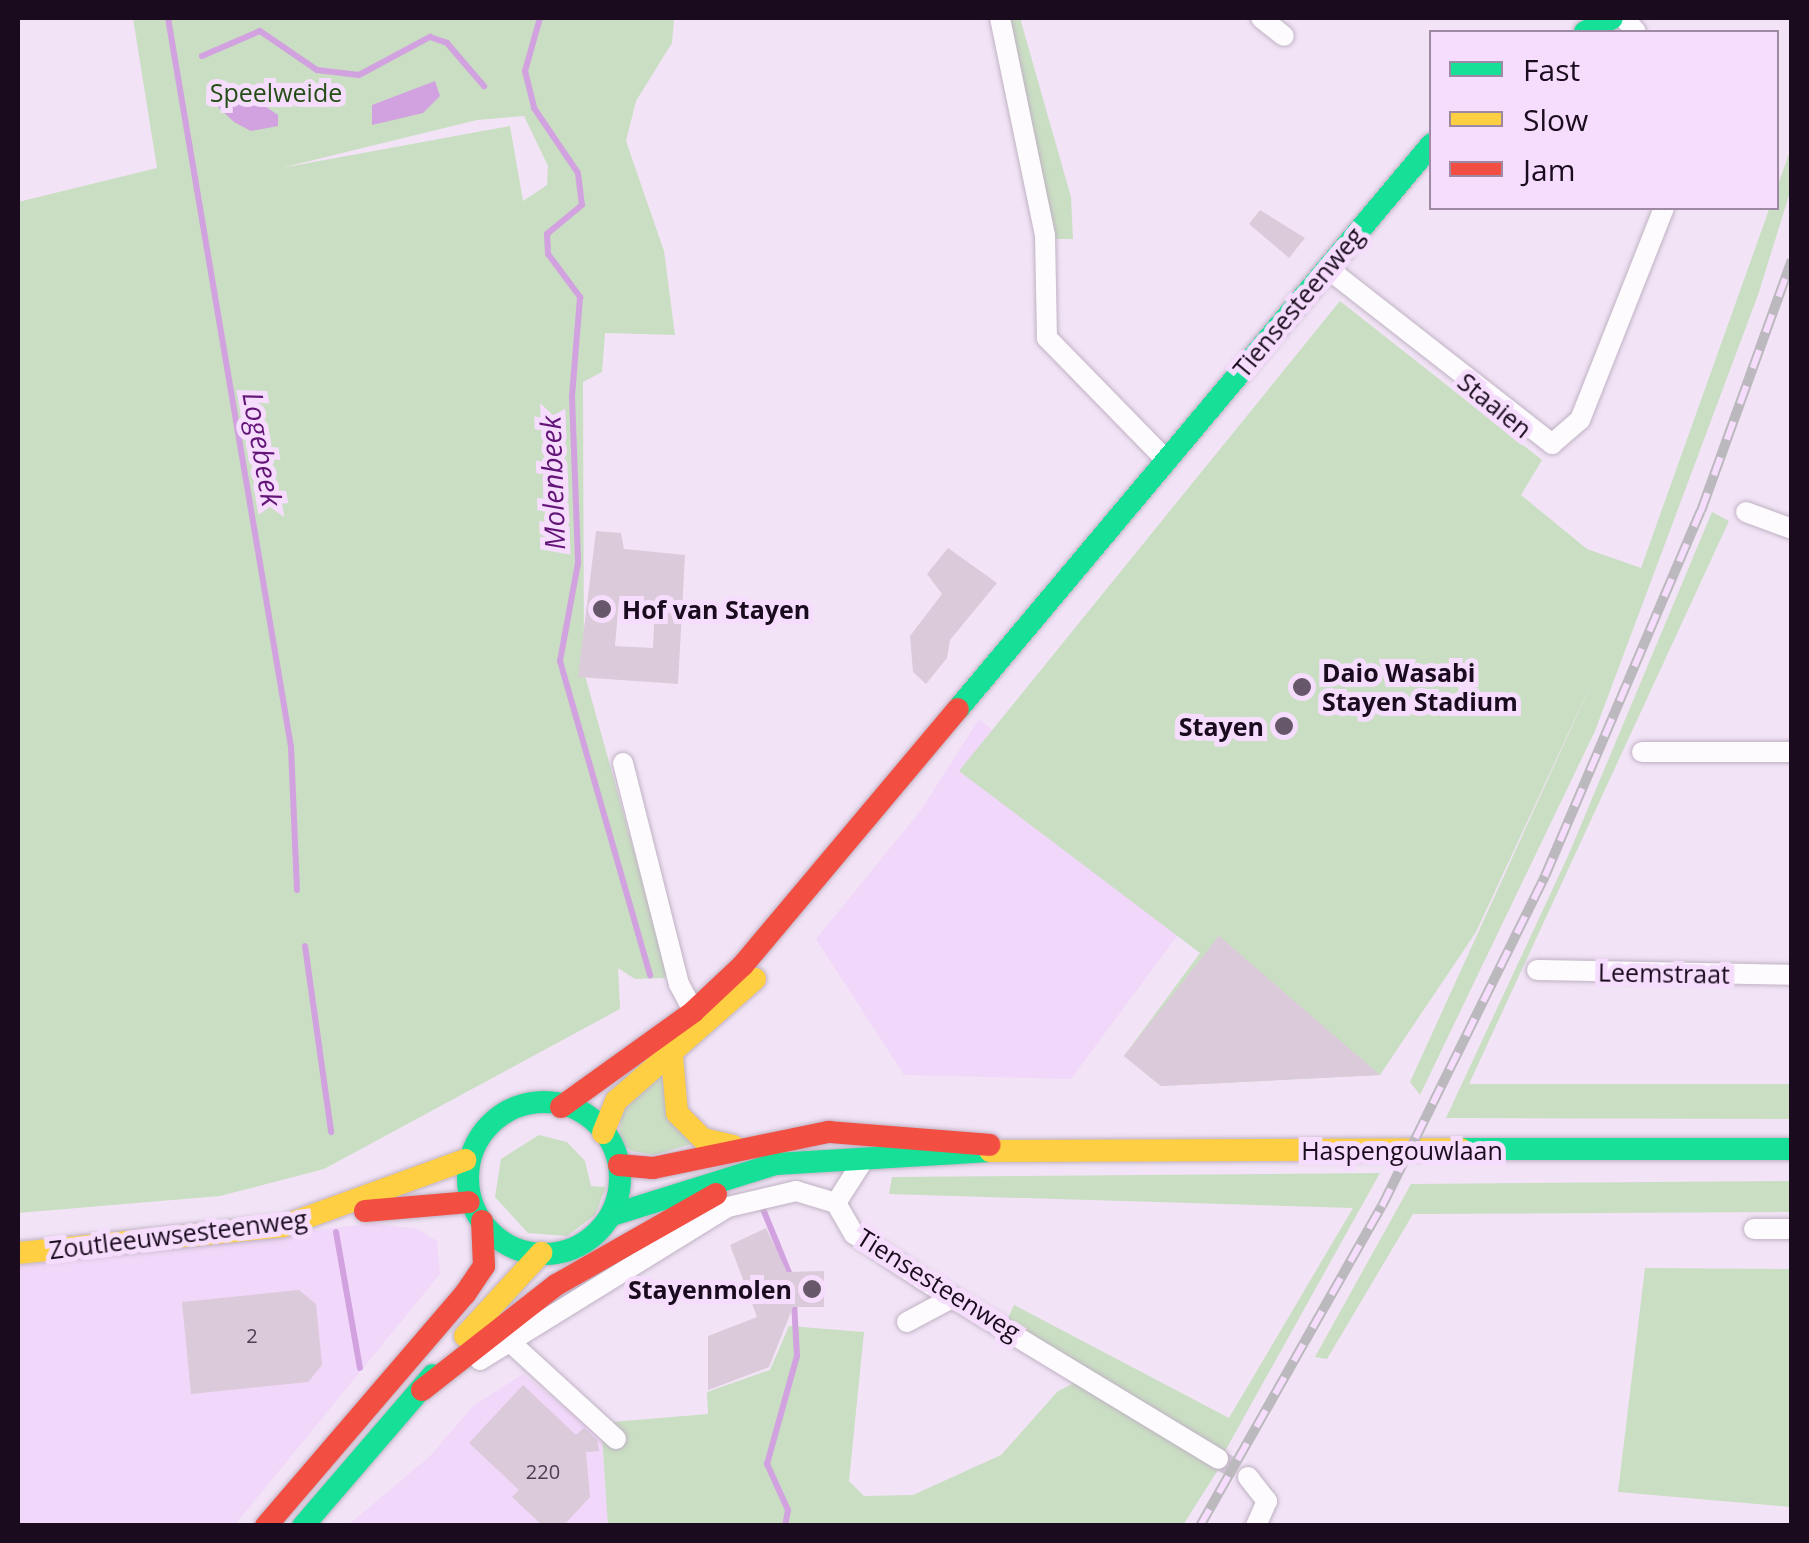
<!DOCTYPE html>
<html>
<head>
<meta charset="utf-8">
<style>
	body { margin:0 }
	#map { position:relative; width:1809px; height:1543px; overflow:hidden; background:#f2e4f6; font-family:"Open Sans",sans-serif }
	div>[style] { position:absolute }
	.built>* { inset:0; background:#f1d7f9 }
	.green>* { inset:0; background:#cadec3 }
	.water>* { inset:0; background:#d1a2df }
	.stream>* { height:6px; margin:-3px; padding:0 3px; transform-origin:3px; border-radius:3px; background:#d1a2df }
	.building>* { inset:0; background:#dbcad9 }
	.street-tunnel>* { height:20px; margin-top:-10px; transform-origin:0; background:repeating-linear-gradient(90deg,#d2c4d6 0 20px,transparent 0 30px) }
	.roads { filter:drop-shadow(0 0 2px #bfb2c3) drop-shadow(0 0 2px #bfb2c3) }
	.street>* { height:20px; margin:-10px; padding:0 10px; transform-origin:10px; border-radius:10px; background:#fdfbfe }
	.fast>* { height:22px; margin:-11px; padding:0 11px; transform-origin:11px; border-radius:11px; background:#16e098 }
	.fast>.ring { margin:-11px; padding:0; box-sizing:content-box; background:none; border:22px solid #16e098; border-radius:50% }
	.slow>* { height:22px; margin:-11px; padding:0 11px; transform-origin:11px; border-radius:11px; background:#ffcf43 }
	.jam>* { height:22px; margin:-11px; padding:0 11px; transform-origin:11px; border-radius:11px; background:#f24e42 }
	.rail>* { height:10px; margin-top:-5px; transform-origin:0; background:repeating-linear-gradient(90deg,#f6ddfd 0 19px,#bcb9be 0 38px); box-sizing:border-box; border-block:2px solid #bcb9be }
	.dots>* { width:28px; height:28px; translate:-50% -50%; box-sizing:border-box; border:5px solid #f6ddfd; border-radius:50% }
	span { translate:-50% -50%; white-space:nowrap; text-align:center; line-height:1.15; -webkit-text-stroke:10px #f6ddfd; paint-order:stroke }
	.number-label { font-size:20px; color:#4c3e4f }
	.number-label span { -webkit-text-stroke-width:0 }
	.park-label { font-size:25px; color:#244e15 }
	.street-label { font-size:25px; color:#1a0c1e }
	.poi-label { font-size:25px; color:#1a0c1e; font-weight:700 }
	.left { translate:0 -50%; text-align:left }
	.right { translate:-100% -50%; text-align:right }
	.water-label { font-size:28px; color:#631577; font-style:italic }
	.frame { position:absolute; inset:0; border:20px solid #1a0c1e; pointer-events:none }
	.legend { position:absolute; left:1429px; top:30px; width:350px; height:180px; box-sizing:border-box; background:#f6ddfd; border:2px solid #9e89a4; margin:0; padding:12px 18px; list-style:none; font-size:30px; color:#1a0c1e }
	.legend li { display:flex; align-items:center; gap:20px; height:50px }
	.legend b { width:50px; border:2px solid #9e89a4 }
</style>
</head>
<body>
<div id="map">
	<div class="built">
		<i style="clip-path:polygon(979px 719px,1203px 901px,1071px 1079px,904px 1075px,816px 939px,921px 810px)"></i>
		<i style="clip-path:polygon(374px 1223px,418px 1229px,437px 1241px,440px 1274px,234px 1526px,18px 1525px,18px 1266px)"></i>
		<i style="clip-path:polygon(523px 1374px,602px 1437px,608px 1525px,347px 1526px,430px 1456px,473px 1406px)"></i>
	</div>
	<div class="green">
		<i style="clip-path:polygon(evenodd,133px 18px,674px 18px,672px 43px,636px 101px,626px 141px,664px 251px,675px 335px,605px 333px,602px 372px,583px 382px,584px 672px,667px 970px,665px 978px,635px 979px,618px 968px,620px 1009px,324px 1169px,220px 1196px,18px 1213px,18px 202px,157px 168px,133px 18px,524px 116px,548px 166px,547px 185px,523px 201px,510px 126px,281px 168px,477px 120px,524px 116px)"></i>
		<i style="clip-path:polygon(1000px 18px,1020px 18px,1071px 197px,1073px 239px,1054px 239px)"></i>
		<i style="clip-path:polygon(1791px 148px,1791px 189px,1758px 295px,1595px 731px,1420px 1095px,1410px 1082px,1600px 665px,1476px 932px,1380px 1075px,1161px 1086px,1124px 1056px,1200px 953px,959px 771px,1340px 301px,1542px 460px,1521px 495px,1587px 549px,1641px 568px)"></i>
		<i style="clip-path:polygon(1712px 512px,1729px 521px,1469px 1084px,1791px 1084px,1791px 1119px,1446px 1118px,1568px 856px)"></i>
		<i style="clip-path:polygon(662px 1072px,692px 1144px,654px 1155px,631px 1151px,619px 1141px,621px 1113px)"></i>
		<i style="clip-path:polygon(539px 1135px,567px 1142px,585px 1161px,591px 1186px,606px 1187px,595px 1215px,567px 1236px,528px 1233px,495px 1197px,501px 1159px)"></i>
		<i style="clip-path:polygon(1380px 1173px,1224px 1453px,1007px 1320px,1014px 1305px,1229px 1418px,1353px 1208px,889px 1194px,892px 1177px)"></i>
		<i style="clip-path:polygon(1791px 1181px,1791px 1212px,1413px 1214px,1327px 1359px,1315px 1357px,1411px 1184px)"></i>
		<i style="clip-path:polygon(1645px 1268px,1791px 1269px,1791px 1507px,1618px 1492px)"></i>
		<i style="clip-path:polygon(789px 1326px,864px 1332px,849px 1481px,864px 1496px,913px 1495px,1001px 1455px,1058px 1391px,1083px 1379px,1218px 1470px,1183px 1525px,608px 1525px,602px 1437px,612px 1422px,708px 1414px,707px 1392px,770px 1370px)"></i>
	</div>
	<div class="water">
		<i style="clip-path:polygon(435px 81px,440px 96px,423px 113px,372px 125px,372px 105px)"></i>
		<i style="clip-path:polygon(231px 83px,278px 115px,278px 126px,251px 131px,234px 122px,218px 107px)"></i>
	</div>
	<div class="stream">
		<i style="left:168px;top:18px;width:739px;rotate:80.42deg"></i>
		<i style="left:291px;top:747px;width:143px;rotate:87.6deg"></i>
		<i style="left:540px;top:18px;width:55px;rotate:105.8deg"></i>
		<i style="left:525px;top:71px;width:38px;rotate:76deg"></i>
		<i style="left:534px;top:108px;width:78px;rotate:55.9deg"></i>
		<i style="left:578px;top:173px;width:32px;rotate:83deg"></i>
		<i style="left:582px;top:205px;width:45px;rotate:140.4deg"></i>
		<i style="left:547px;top:234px;width:20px;rotate:87deg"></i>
		<i style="left:548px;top:254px;width:54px;rotate:53.3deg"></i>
		<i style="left:580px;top:297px;width:99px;rotate:94.6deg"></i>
		<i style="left:572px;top:396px;width:167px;rotate:87.9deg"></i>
		<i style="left:578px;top:563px;width:100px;rotate:100.4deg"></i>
		<i style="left:560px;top:661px;width:327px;rotate:74deg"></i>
		<i style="left:202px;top:56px;width:63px;rotate:-23.3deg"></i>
		<i style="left:260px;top:31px;width:69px;rotate:34.4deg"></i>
		<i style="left:317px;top:70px;width:42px;rotate:6.8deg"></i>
		<i style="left:359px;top:75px;width:81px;rotate:-28.2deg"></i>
		<i style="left:430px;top:37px;width:18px;rotate:19deg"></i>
		<i style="left:447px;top:43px;width:57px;rotate:49.3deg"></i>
		<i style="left:305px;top:946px;width:188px;rotate:82deg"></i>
		<i style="left:763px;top:1209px;width:77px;rotate:67.8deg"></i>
		<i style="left:336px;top:1232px;width:138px;rotate:80deg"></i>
		<i style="left:785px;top:1526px;width:16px;rotate:-79deg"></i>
		<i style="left:788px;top:1510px;width:51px;rotate:-114.5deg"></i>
		<i style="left:767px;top:1464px;width:112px;rotate:-74.5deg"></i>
		<i style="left:797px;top:1356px;width:53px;rotate:-93.2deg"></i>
	</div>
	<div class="building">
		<i style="clip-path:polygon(1260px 210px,1305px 238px,1289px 258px,1249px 224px)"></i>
		<i style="clip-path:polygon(evenodd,596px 531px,621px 533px,624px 549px,685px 555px,678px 684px,578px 677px,596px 531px,619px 600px,655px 602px,653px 648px,615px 646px,619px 600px)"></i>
		<i style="clip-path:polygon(948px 548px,997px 583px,950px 640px,947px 658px,926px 684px,913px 672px,910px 636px,942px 594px,927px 574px)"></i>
		<i style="clip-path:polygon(1219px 936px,1380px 1075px,1161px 1086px,1124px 1056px)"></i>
		<i style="clip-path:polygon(766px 1228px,787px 1272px,824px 1271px,824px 1307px,793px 1307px,769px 1367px,708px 1390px,708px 1336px,757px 1317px,730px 1245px)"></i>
		<i style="clip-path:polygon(299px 1290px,316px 1304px,322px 1365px,308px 1382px,191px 1394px,182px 1302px)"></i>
		<i style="clip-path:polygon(523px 1385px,576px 1435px,584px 1428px,597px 1440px,599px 1451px,586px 1452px,590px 1497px,563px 1526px,543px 1526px,512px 1497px,519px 1490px,469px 1443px)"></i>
	</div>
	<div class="street-tunnel">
		<i style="left:1218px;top:1459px;width:35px;rotate:31deg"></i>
	</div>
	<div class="roads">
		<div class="street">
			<i style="left:1000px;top:18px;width:222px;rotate:78.3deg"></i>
			<i style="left:1045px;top:235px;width:103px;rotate:88.9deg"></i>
			<i style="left:1047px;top:338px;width:172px;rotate:45.7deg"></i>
			<i style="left:1261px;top:18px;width:29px;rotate:38deg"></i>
			<i style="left:1624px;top:18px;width:18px;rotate:49deg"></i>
			<i style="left:1327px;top:268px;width:286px;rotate:38deg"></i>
			<i style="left:1552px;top:444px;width:37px;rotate:-41deg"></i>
			<i style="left:1580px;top:420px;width:228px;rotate:-68.4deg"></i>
			<i style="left:1746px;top:512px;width:49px;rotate:20.3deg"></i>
			<i style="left:1642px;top:752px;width:150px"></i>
			<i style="left:623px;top:763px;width:228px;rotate:75.8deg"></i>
			<i style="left:679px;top:984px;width:40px;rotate:62deg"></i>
			<i style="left:1537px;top:970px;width:255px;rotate:1.1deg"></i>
			<i style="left:836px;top:1203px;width:36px;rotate:60deg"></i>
			<i style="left:854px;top:1234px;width:83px;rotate:33.7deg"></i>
			<i style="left:923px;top:1280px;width:345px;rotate:31.2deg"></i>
			<i style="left:836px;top:1203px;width:52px;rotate:-57.5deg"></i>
			<i style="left:1754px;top:1229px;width:38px"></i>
			<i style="left:907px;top:1322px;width:51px;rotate:-28.1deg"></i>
			<i style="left:509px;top:1341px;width:145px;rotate:42.5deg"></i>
			<i style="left:480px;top:1360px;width:291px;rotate:-31.7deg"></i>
			<i style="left:728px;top:1207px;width:70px;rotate:-13.2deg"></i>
			<i style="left:796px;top:1191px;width:42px;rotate:16.7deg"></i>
			<i style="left:1248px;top:1477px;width:31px;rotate:52deg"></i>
			<i style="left:1267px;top:1501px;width:27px;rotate:114deg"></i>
		</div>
		<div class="fast">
			<i style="left:1585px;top:32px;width:30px;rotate:-27deg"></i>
			<i style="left:958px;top:709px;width:737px;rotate:-50.01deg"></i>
			<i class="ring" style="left:468px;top:1102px;width:130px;height:130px"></i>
			<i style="left:1461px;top:1149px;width:331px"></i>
			<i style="left:612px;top:1215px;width:172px;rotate:-17.3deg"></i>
			<i style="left:776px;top:1164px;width:214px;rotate:-3.5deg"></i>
			<i style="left:303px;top:1526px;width:199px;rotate:-49.3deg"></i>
		</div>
		<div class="slow">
			<i style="left:672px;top:1056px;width:57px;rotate:85deg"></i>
			<i style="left:677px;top:1113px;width:37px;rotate:45deg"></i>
			<i style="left:703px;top:1139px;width:31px;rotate:13deg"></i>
			<i style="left:603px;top:1133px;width:35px;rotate:-68deg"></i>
			<i style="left:616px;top:1101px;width:185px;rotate:-41.3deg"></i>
			<i style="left:990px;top:1151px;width:471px;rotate:-0.2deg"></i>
			<i style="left:18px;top:1253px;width:266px;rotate:-5.8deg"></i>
			<i style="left:283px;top:1226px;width:194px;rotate:-19.9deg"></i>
			<i style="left:465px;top:1336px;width:113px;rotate:-47.5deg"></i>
		</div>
		<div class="jam">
			<i style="left:561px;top:1107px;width:163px;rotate:-35.7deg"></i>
			<i style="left:693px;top:1012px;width:69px;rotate:-43.2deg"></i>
			<i style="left:743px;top:965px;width:334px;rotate:-50deg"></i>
			<i style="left:619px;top:1165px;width:34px;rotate:5deg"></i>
			<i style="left:653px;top:1168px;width:180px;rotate:-11.6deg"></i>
			<i style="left:829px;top:1132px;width:161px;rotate:4.6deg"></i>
			<i style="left:365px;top:1211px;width:104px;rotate:-4.9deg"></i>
			<i style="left:422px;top:1390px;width:170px;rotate:-38.1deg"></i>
			<i style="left:556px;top:1285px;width:184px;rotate:-29.6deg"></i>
			<i style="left:266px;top:1526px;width:306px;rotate:-49.4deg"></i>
			<i style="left:465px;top:1294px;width:34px;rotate:-56deg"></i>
			<i style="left:484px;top:1266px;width:45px;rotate:-92.5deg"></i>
		</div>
	</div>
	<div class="rail">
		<i style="left:1200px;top:1526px;width:368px;rotate:-60.4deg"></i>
		<i style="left:1382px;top:1206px;width:368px;rotate:-63.7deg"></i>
		<i style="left:1545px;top:876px;width:397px;rotate:-66.9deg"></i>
		<i style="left:1701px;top:511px;width:267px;rotate:-70.1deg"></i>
	</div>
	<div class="dots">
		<i style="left:602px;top:609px;background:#66586a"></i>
		<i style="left:1302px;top:687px;background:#66586a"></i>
		<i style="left:1284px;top:726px;background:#66586a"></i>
		<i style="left:812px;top:1289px;background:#66586a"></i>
	</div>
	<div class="number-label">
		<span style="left:252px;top:1335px">2</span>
		<span style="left:543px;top:1471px">220</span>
	</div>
	<div class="park-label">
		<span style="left:276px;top:92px">Speelweide</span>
	</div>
	<div class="street-label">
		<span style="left:1298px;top:302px;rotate:-50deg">Tiensesteenweg</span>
		<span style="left:1495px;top:405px;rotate:39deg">Staaien</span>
		<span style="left:1664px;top:973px;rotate:1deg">Leemstraat</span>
		<span style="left:1402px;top:1150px">Haspengouwlaan</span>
		<span style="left:178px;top:1234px;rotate:-7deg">Zoutleeuwsesteenweg</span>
		<span style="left:939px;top:1284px;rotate:32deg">Tiensesteenweg</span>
	</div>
	<div class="poi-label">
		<span class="left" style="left:622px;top:609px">Hof van Stayen</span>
		<span class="left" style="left:1322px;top:687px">Daio Wasabi<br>Stayen Stadium</span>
		<span class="right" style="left:1264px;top:726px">Stayen</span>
		<span class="right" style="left:792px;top:1289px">Stayenmolen</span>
	</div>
	<div class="water-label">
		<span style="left:263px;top:449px;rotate:80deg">Logebeek</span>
		<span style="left:552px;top:483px;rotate:-92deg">Molenbeek</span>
	</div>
	<div class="frame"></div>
	<ul class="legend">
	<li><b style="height:12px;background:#16e098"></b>Fast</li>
	<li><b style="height:12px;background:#ffcf43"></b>Slow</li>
	<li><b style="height:12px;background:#f24e42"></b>Jam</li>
	</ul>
</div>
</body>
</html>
